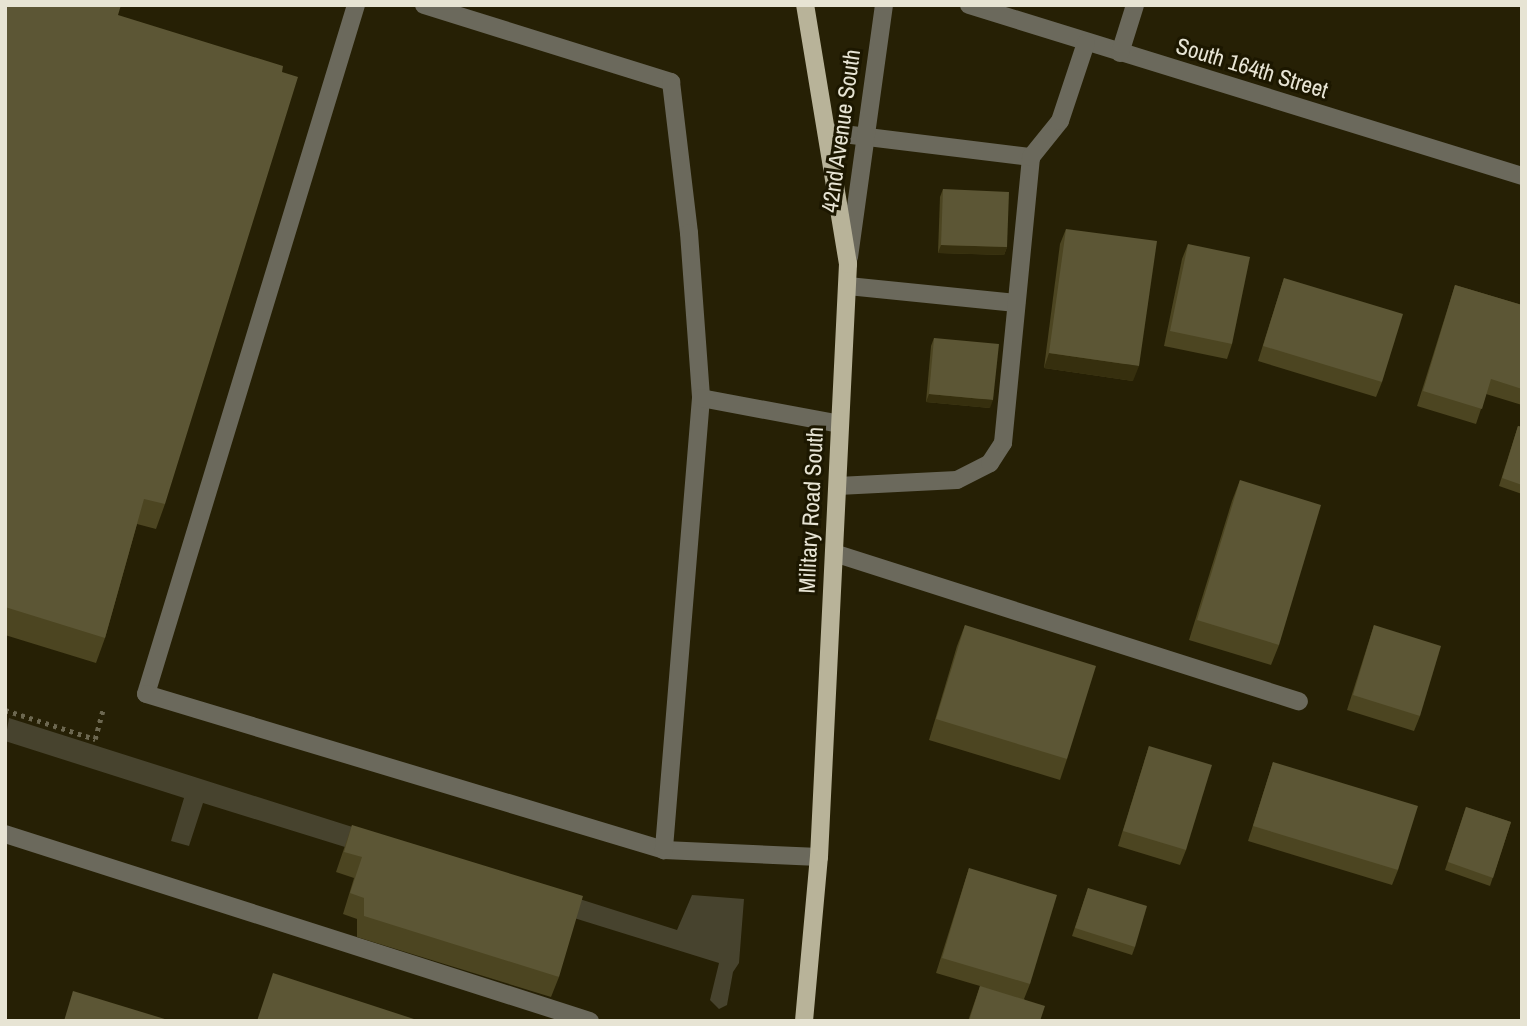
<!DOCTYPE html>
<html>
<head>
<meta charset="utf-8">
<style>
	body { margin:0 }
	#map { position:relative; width:1527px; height:1026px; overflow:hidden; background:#262005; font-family:"Archivo Narrow",sans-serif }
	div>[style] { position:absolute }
	.green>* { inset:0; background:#47432e }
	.path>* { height:4.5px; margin-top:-2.25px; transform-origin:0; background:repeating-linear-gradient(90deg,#6c6750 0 3.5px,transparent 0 8.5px) }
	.minor>* { height:18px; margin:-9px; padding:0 9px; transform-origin:9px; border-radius:9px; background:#6b695c }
	.major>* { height:18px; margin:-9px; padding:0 9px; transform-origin:9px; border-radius:9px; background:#b8b399 }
	.wall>* { inset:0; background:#4c4521 }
	.shaded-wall>* { inset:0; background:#362f0e }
	.building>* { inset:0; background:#5c5635 }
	span { translate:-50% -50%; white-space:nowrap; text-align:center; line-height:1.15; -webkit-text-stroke:6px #1c1700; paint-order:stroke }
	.street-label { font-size:23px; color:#e7e4d4 }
	.frame { position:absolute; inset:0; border:7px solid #e7e4d4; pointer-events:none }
</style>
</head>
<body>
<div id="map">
	<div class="green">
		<i style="clip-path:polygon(9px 718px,677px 930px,692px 895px,744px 899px,739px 963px,733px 972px,727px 1005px,719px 1009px,710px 1000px,719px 963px,203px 803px,189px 846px,171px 841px,184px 798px,5px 741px)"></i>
	</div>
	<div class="path">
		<i style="left:5px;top:710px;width:95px;rotate:17.9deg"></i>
		<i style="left:95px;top:739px;width:30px;rotate:-75deg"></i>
	</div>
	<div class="minor">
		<i style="left:356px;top:5px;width:720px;rotate:106.95deg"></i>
		<i style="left:146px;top:694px;width:541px;rotate:16.76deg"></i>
		<i style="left:664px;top:850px;width:155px;rotate:2.6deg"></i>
		<i style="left:424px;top:5px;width:259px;rotate:17.3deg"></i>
		<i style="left:671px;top:82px;width:152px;rotate:83.2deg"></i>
		<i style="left:689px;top:233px;width:165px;rotate:85.8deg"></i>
		<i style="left:701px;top:398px;width:454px;rotate:94.7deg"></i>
		<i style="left:969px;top:5px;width:579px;rotate:17.18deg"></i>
		<i style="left:1120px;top:53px;width:50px;rotate:-72.6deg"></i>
		<i style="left:827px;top:132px;width:206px;rotate:7deg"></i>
		<i style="left:849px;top:257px;width:254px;rotate:-82.1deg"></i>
		<i style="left:848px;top:286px;width:169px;rotate:5.8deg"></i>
		<i style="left:701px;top:398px;width:141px;rotate:10.6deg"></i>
		<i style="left:838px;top:486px;width:119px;rotate:-2.9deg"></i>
		<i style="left:957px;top:480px;width:37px;rotate:-27deg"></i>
		<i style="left:990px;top:463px;width:24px;rotate:-57deg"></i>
		<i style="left:1003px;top:443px;width:287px;rotate:-84.4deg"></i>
		<i style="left:1031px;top:157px;width:46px;rotate:-51.1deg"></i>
		<i style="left:1060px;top:121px;width:82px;rotate:-71.6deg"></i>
		<i style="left:834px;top:553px;width:488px;rotate:17.7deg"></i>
		<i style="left:5px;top:834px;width:614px;rotate:17.73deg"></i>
	</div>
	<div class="major">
		<i style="left:804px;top:1021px;width:165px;rotate:-84.8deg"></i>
		<i style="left:819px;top:857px;width:594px;rotate:-87.2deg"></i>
		<i style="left:848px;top:264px;width:263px;rotate:-99.4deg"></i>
	</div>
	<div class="wall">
		<i style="clip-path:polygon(5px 5px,118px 15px,165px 504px,156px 529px,137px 524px,105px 638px,96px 663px,5px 635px)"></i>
		<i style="clip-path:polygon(943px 189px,1007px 247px,1004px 255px,938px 253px,940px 197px)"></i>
		<i style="clip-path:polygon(1066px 229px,1133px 381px,1044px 368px,1060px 244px)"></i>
		<i style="clip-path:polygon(1188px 244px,1232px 344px,1227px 359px,1164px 346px,1182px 259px)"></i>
		<i style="clip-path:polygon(1284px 278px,1382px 382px,1376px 397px,1258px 361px)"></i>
		<i style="clip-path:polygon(1455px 285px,1522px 305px,1522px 405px,1486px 394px,1476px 424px,1417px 406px)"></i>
		<i style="clip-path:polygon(934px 338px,990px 408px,926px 402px,931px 346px)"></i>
		<i style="clip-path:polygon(1518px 426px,1522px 427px,1522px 494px,1499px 486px)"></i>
		<i style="clip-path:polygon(1240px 480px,1279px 645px,1271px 665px,1189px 640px,1232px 501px)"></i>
		<i style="clip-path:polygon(965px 625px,1067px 759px,1060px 780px,929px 740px,957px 646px)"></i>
		<i style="clip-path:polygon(1374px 625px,1420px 716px,1414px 731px,1347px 710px)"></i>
		<i style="clip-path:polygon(1149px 746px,1186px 850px,1180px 865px,1118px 846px)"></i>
		<i style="clip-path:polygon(1273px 762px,1398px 870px,1392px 885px,1248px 841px)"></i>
		<i style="clip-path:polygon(1466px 807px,1511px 822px,1490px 886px,1445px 870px)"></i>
		<i style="clip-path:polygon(352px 825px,559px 977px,551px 997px,357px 937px,357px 919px,343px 914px,354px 878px,336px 872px)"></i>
		<i style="clip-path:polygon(969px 868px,1030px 984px,1024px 999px,1040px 1021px,968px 1021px,980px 986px,936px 973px)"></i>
		<i style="clip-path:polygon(1088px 888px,1135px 947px,1132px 955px,1072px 936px)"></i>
	</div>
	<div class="shaded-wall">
		<i style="clip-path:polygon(941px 245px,1007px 247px,1004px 255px,938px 253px)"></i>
		<i style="clip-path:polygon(1049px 353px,1139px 366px,1133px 381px,1044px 368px)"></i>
		<i style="clip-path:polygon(929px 394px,993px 400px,990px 408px,926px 402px)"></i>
	</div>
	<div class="building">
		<i style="clip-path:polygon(5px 5px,121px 5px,118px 15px,283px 66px,282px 72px,298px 77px,165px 504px,144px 499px,105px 638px,5px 607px)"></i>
		<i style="clip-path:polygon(943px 189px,1009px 192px,1007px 247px,941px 245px)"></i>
		<i style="clip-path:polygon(1066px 229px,1157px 241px,1139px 366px,1049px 353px)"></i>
		<i style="clip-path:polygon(1188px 244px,1250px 257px,1232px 344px,1170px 331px)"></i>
		<i style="clip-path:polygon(1284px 278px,1403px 314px,1382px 382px,1263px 346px)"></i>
		<i style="clip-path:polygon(1455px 285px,1522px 305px,1522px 389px,1491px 379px,1482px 409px,1423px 391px)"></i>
		<i style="clip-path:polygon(934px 338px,999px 344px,993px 400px,929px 394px)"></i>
		<i style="clip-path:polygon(1518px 426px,1522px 427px,1522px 485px,1502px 478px)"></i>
		<i style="clip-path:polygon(1240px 480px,1321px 505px,1279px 645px,1197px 620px)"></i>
		<i style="clip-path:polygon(965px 625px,1096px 666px,1067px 759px,936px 719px)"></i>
		<i style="clip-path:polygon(1374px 625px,1441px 646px,1420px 716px,1353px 695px)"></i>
		<i style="clip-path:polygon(1149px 746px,1212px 765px,1186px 850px,1123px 831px)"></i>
		<i style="clip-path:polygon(1273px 762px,1418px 806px,1398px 870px,1253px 826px)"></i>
		<i style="clip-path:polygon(1466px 807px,1511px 822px,1493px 878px,1448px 862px)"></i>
		<i style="clip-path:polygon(352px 825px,583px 896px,559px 977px,364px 916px,364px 898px,350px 893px,362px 857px,344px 852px)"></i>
		<i style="clip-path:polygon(969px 868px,1057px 895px,1030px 984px,942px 958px)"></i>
		<i style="clip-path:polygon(1088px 888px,1147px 906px,1135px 947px,1075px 928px)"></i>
		<i style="clip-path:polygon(273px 973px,420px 1021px,257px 1021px)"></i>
		<i style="clip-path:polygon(980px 986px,1045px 1006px,1040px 1021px,969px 1021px)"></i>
		<i style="clip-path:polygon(73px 991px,168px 1020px,64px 1021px)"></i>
	</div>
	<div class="street-label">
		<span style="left:1252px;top:68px;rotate:17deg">South 164th Street</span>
		<span style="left:841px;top:131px;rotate:-82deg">42nd Avenue South</span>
		<span style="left:811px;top:510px;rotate:-87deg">Military Road South</span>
	</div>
	<div class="frame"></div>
</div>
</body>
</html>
